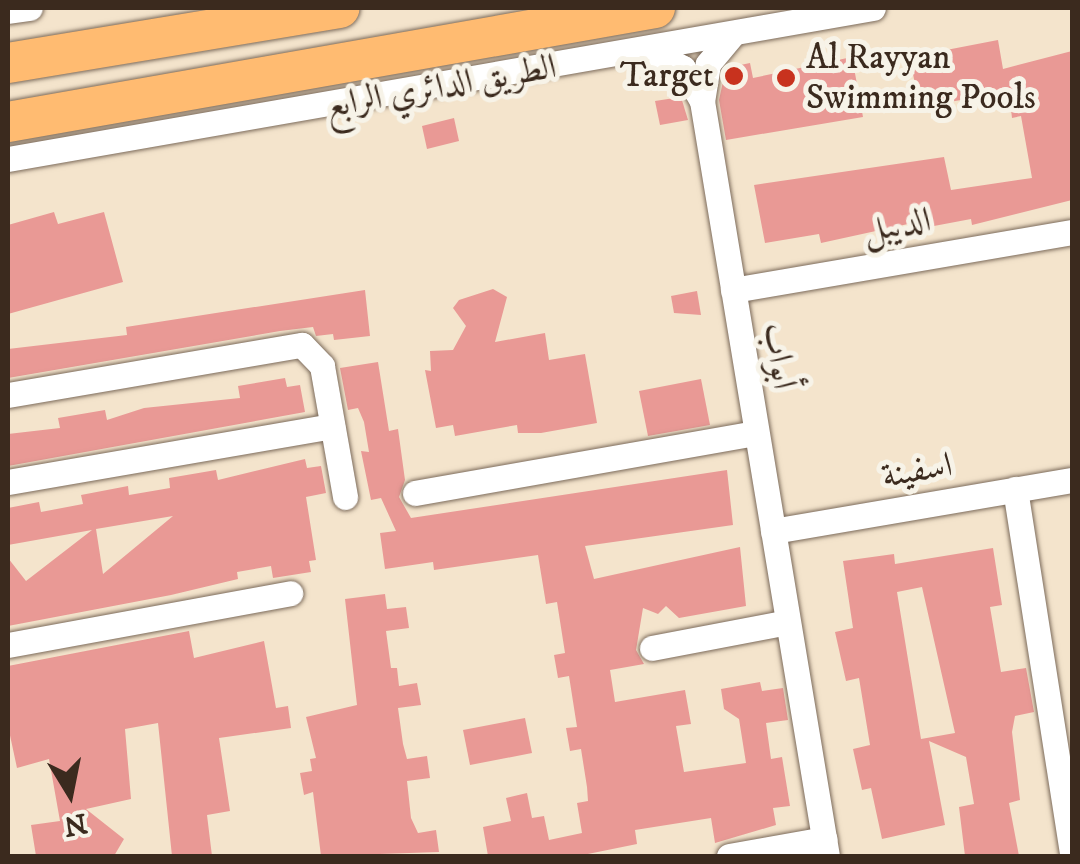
<!DOCTYPE html>
<html>
<head>
<meta charset="utf-8">
<style>
	body { margin:0 }
	#map { position:relative; width:1080px; height:864px; overflow:hidden; background:#f4e4cc; font-family:"IM FELL DW Pica",Amiri,serif }
	div>[style] { position:absolute }
	.building>* { inset:0; background:#e99995 }
	.roads { filter:drop-shadow(0 0 2px #7c6b5b) drop-shadow(0 0 2px #7c6b5b) }
	.minor>* { height:25px; margin:-12.5px; padding:0 12.5px; transform-origin:12.5px; border-radius:12.5px; background:#fff }
	.primary>* { height:40px; margin:-20px; padding:0 20px; transform-origin:20px; border-radius:20px; background:#ffbb71 }
	.dots>* { width:28px; height:28px; translate:-50% -50%; box-sizing:border-box; border:5px solid #f7f3e8; border-radius:50% }
	span { translate:-50% -50%; white-space:nowrap; text-align:center; line-height:1.15; -webkit-text-stroke:10px #f7f3e8; paint-order:stroke }
	.poi-label { font-size:35px; color:#3b2a1e }
	.left { translate:0 -50%; text-align:left }
	.right { translate:-100% -50%; text-align:right }
	.street-label { font-size:35px; color:#3b2a1e }
	.frame { position:absolute; inset:0; border:10px solid #3b2a1e; pointer-events:none }
	.north { position:absolute; left:20px; top:744px; width:100px; height:100px; -webkit-text-stroke:8px #f7f3e8; paint-order:stroke; rotate:170deg; font-size:28px; font-weight:700; line-height:40px; text-align:center; color:#3b2a1e }
	.north::after { content:''; display:block; margin:auto; width:35px; height:45px; background:#3b2a1e; clip-path:polygon(50% 0,100% 100%,50% 72%,0 100%) }
</style>
</head>
<body>
<div id="map">
	<div class="building">
		<i style="clip-path:polygon(998px 40px,1003px 69px,1072px 51px,1072px 200px,972px 225px,971px 219px,918px 229px,917px 222px,821px 243px,819px 234px,765px 243px,754px 185px,944px 157px,951px 190px,1032px 178px,1021px 116px,1012px 118px,1009px 92px,919px 107px,910px 57px)"></i>
		<i style="clip-path:polygon(852px 57px,863px 117px,726px 140px,719px 100px,726px 68px,750px 63px,753px 78px)"></i>
		<i style="clip-path:polygon(681px 97px,688px 120px,660px 125px,655px 101px)"></i>
		<i style="clip-path:polygon(454px 118px,459px 141px,427px 149px,422px 126px)"></i>
		<i style="clip-path:polygon(54px 212px,58px 224px,104px 212px,123px 282px,8px 314px,8px 225px)"></i>
		<i style="clip-path:polygon(493px 289px,507px 297px,495px 342px,545px 333px,549px 360px,585px 354px,597px 423px,541px 433px,518px 433px,517px 425px,455px 436px,453px 425px,436px 428px,425px 370px,431px 371px,430px 351px,453px 350px,466px 326px,453px 308px,459px 300px)"></i>
		<i style="clip-path:polygon(365px 290px,370px 336px,334px 340px,333px 334px,316px 336px,313px 327px,280px 331px,8px 378px,8px 349px,127px 335px,126px 327px)"></i>
		<i style="clip-path:polygon(697px 291px,701px 315px,674px 313px,671px 296px)"></i>
		<i style="clip-path:polygon(378px 362px,389px 431px,398px 429px,405px 480px,399px 497px,411px 518px,727px 470px,733px 525px,585px 546px,594px 579px,740px 547px,746px 606px,679px 618px,666px 606px,658px 614px,643px 608px,636px 650px,644px 664px,610px 670px,615px 702px,685px 690px,691px 724px,676px 726px,684px 772px,746px 763px,739px 719px,724px 709px,721px 689px,760px 682px,762px 691px,783px 688px,788px 720px,766px 723px,771px 759px,782px 757px,790px 806px,773px 808px,776px 825px,715px 843px,711px 818px,635px 830px,637px 844px,578px 856px,488px 856px,483px 827px,511px 821px,506px 798px,527px 793px,532px 818px,544px 816px,549px 840px,582px 833px,577px 803px,588px 801px,587px 787px,581px 749px,570px 751px,566px 728px,577px 727px,569px 676px,558px 678px,554px 655px,565px 653px,557px 602px,546px 604px,538px 555px,434px 570px,433px 562px,385px 569px,380px 533px,396px 531px,381px 498px,371px 500px,361px 451px,369px 452px,364px 422px,358px 408px,348px 410px,340px 368px)"></i>
		<i style="clip-path:polygon(285px 378px,287px 387px,300px 385px,305px 412px,8px 466px,8px 434px,60px 428px,58px 418px,105px 410px,107px 420px,144px 408px,240px 398px,238px 386px)"></i>
		<i style="clip-path:polygon(701px 379px,710px 425px,648px 436px,639px 391px)"></i>
		<i style="clip-path:polygon(evenodd,305px 459px,307px 468px,321px 466px,326px 493px,306px 497px,316px 560px,309px 561px,311px 572px,273px 578px,271px 566px,237px 572px,238px 579px,171px 595px,8px 626px,8px 558px,26px 581px,92px 530px,8px 545px,8px 508px,39px 502px,41px 512px,83px 504px,81px 495px,128px 486px,129px 495px,170px 488px,169px 478px,216px 470px,218px 480px,305px 459px,173px 516px,103px 574px,96px 529px,173px 516px)"></i>
		<i style="clip-path:polygon(evenodd,993px 548px,1002px 605px,990px 607px,1001px 672px,1026px 668px,1034px 712px,1015px 716px,1012px 732px,1020px 800px,1009px 803px,1019px 856px,965px 856px,959px 807px,974px 804px,966px 757px,929px 741px,945px 825px,882px 839px,871px 788px,862px 790px,853px 749px,870px 745px,859px 678px,846px 681px,835px 632px,853px 628px,843px 561px,894px 554px,895px 564px,993px 548px,922px 587px,955px 733px,921px 739px,897px 592px,922px 587px)"></i>
		<i style="clip-path:polygon(385px 594px,387px 609px,406px 607px,409px 628px,386px 631px,391px 668px,397px 668px,399px 686px,417px 683px,421px 705px,398px 708px,403px 744px,407px 759px,427px 756px,430px 778px,407px 781px,411px 818px,418px 833px,436px 830px,439px 852px,321px 856px,313px 792px,304px 795px,300px 773px,312px 771px,310px 759px,316px 758px,306px 717px,357px 705px,345px 599px)"></i>
		<i style="clip-path:polygon(189px 631px,194px 658px,264px 641px,276px 708px,288px 706px,291px 728px,219px 738px,230px 811px,207px 815px,212px 856px,172px 856px,158px 723px,125px 729px,131px 799px,86px 809px,124px 839px,114px 856px,36px 856px,31px 825px,60px 821px,49px 759px,17px 768px,8px 726px,8px 666px)"></i>
		<i style="clip-path:polygon(525px 718px,532px 753px,470px 765px,463px 730px)"></i>
	</div>
	<div class="roads">
		<div class="minor">
			<i style="left:8px;top:11px;width:22px;rotate:-8deg"></i>
			<i style="left:732px;top:35px;width:38px;rotate:130deg"></i>
			<i style="left:708px;top:64px;width:37px;rotate:99deg"></i>
			<i style="left:702px;top:101px;width:765px;rotate:80.6deg"></i>
			<i style="left:650px;top:51px;width:37px;rotate:27deg"></i>
			<i style="left:683px;top:68px;width:38px;rotate:60deg"></i>
			<i style="left:8px;top:159px;width:878px;rotate:-9.9deg"></i>
			<i style="left:733px;top:290px;width:344px;rotate:-9.7deg"></i>
			<i style="left:8px;top:395px;width:298px;rotate:-9.7deg"></i>
			<i style="left:302px;top:345px;width:29px;rotate:46deg"></i>
			<i style="left:322px;top:366px;width:133px;rotate:80deg"></i>
			<i style="left:8px;top:482px;width:329px;rotate:-9.8deg"></i>
			<i style="left:1015px;top:489px;width:367px;rotate:81.1deg"></i>
			<i style="left:415px;top:493px;width:346px;rotate:-10deg"></i>
			<i style="left:773px;top:531px;width:303px;rotate:-9.7deg"></i>
			<i style="left:8px;top:645px;width:287px;rotate:-10.4deg"></i>
			<i style="left:652px;top:648px;width:138px;rotate:-10.8deg"></i>
			<i style="left:729px;top:856px;width:97px;rotate:-10.1deg"></i>
		</div>
		<div class="primary">
			<i style="left:8px;top:63px;width:336px;rotate:-9.4deg"></i>
			<i style="left:8px;top:122px;width:657px;rotate:-9.99deg"></i>
		</div>
	</div>
	<div class="dots">
		<i style="left:734px;top:76px;background:#c8321e"></i>
		<i style="left:786px;top:78px;background:#c8321e"></i>
	</div>
	<div class="poi-label">
		<span class="left" style="left:806px;top:78px">Al Rayyan<br>Swimming Pools</span>
		<span class="right" style="left:714px;top:76px">Target</span>
	</div>
	<div class="street-label">
		<span style="left:441px;top:87px;rotate:-10deg">الطريق الدائري الرابع</span>
		<span style="left:897px;top:226px;rotate:-10deg">الديبل</span>
		<span style="left:779px;top:356px;rotate:81deg">أبواب</span>
		<span style="left:917px;top:471px;rotate:-10deg">اسفينة</span>
	</div>
	<div class="frame"></div>
	<div class="north">N</div>
</div>
</body>
</html>
